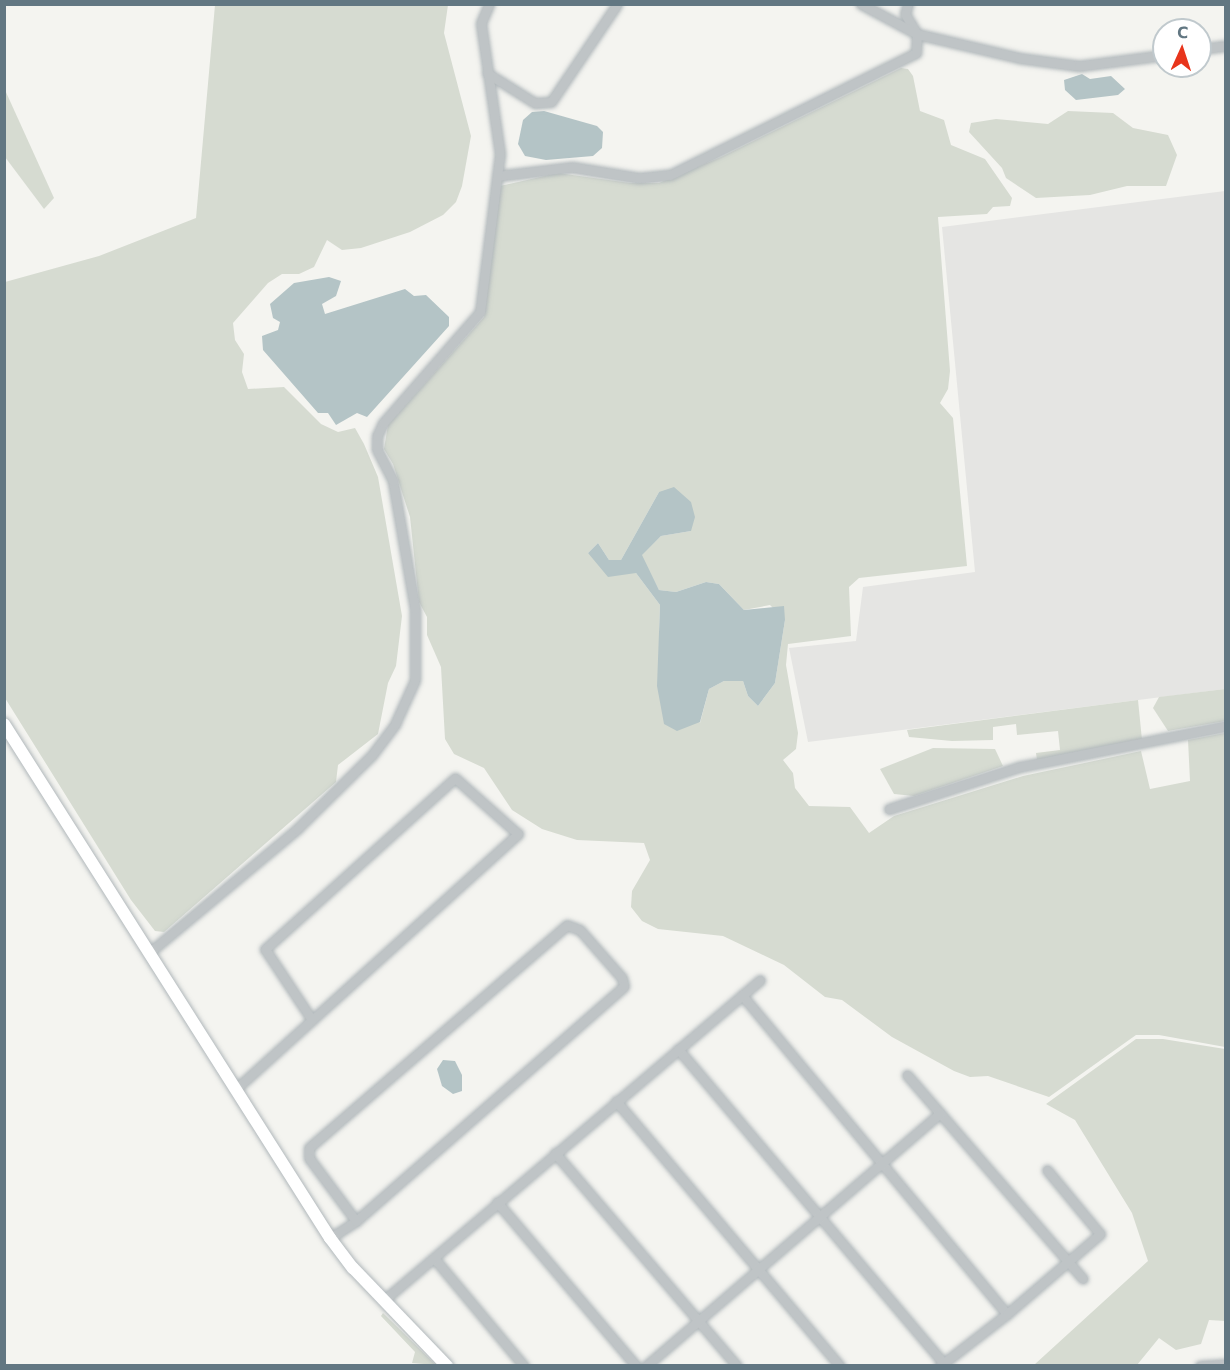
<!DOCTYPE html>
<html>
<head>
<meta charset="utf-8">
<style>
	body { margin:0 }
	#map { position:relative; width:1230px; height:1370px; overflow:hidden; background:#f4f4f0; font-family:Commissioner,sans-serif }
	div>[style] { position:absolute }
	.built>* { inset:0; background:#e5e5e3 }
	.green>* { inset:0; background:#d6dbd1 }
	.water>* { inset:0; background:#b4c4c6 }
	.roads { filter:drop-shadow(0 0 2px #b1b8bb) drop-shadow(0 0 2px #b1b8bb) }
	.minor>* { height:9px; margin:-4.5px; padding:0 4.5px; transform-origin:4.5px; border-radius:4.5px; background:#bfc4c6 }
	.secondary>* { height:12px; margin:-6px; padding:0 6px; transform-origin:6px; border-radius:6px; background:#fff }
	span { translate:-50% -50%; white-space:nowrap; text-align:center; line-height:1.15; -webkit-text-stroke:6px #fff; paint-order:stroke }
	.frame { position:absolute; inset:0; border:6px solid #627782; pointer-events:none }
	.north { position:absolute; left:1152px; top:18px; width:60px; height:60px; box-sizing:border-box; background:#fff; border:2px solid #c0c9cd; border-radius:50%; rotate:3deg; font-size:16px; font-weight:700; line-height:24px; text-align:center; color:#627782 }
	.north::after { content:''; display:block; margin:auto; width:21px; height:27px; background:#e8351c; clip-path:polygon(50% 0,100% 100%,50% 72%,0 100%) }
</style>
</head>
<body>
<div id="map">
	<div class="built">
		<i style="clip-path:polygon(1225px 191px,1225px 689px,808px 742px,789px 648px,856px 641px,863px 587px,975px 572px,942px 227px)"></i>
	</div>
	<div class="green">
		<i style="clip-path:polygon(215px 5px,448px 5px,444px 33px,471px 136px,462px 186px,456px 202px,443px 215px,410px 232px,361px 248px,342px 250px,327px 240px,314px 267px,299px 274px,282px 274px,268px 283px,233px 323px,235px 340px,244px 354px,242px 372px,248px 389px,284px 387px,321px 424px,338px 432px,355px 428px,364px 444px,378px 477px,402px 616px,396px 666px,388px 683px,378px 734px,338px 765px,336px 782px,164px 932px,155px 931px,131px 900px,5px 698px,5px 282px,99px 256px,196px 218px)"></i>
		<i style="clip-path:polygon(evenodd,901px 68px,908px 69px,913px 76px,920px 111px,944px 120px,951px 145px,985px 159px,1012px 198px,1010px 206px,993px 207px,987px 214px,938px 217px,950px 371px,948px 389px,940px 403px,953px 418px,967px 566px,859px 578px,849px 587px,851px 636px,788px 644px,786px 665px,798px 733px,796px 749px,783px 760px,793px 773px,795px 788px,809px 806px,850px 807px,869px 833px,894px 816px,1023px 776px,1141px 751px,1150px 789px,1190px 781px,1188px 740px,1225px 733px,1225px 1047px,1159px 1035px,1136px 1035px,1049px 1097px,988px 1076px,970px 1077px,954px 1071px,892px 1037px,842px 1000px,825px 997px,784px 965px,723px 936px,658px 929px,642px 921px,631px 907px,632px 891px,650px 860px,644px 843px,577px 840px,542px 829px,512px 810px,484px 768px,454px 754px,445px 739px,441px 667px,427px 635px,427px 617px,419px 602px,410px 517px,393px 464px,384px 449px,388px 425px,484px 317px,500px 186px,558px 173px,630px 183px,659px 183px,721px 157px,901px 68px,659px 492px,691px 531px,661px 536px,641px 555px,659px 590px,676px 592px,706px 582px,719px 584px,744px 610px,770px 605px,785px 620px,775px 683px,758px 706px,748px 696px,743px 681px,724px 681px,709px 689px,700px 723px,659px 632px,660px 605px,636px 573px,588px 553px,598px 543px,609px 560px,621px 560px,659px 492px)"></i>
		<i style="clip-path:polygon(5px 90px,54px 198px,44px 209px,5px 157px)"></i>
		<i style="clip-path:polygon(1068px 111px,1113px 113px,1133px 128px,1168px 135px,1177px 155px,1166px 186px,1127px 186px,1090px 195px,1036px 198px,1006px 178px,1002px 168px,969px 132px,971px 123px,996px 119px,1048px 124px)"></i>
		<i style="clip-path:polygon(1225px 689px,1225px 721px,1168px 731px,1153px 708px,1159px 697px)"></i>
		<i style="clip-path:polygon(1138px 700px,1142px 740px,1037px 760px,1036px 753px,1060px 750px,1058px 731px,1017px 735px,1016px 724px,993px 727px,993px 740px,952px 741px,909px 737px,907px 730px)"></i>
		<i style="clip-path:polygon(933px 748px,995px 749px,1003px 766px,914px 796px,894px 794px,880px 769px)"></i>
		<i style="clip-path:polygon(1136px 1039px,1163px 1039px,1225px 1049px,1225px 1321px,1209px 1320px,1201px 1344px,1176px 1350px,1159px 1338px,1137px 1365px,1034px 1365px,1148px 1261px,1132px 1213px,1075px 1120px,1046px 1104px)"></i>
		<i style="clip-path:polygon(383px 1313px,436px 1365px,412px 1363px,415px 1352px,381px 1316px)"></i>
	</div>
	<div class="water">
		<i style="clip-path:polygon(1082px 74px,1090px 79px,1111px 76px,1125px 89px,1118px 95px,1076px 100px,1065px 90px,1064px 80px)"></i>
		<i style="clip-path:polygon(544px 111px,597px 126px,603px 132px,602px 148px,593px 156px,546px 160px,525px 156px,518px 144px,523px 120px,532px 112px)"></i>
		<i style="clip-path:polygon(329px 277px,341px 281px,336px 296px,322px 304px,325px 314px,405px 289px,414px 296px,426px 295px,449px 317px,449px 326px,367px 417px,357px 413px,336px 425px,328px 413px,318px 413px,263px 350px,262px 336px,278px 330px,280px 322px,273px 318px,270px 304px,294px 283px)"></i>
		<i style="clip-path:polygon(674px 487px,691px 502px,695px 517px,691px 531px,661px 536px,642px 555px,659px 590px,676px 592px,706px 582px,719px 584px,744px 610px,784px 606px,785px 620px,775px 683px,758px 706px,748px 696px,743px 681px,724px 681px,709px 689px,700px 722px,677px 731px,664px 724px,657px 686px,660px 605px,636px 573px,608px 577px,588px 553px,598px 543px,609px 560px,621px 560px,659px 492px)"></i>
		<i style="clip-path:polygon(443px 1060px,455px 1061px,462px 1075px,462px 1091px,453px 1094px,442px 1086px,437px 1069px)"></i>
	</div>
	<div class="roads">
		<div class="minor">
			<i style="left:908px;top:4px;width:10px;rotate:107deg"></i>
			<i style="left:905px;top:14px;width:23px;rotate:59deg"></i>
			<i style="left:917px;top:34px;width:105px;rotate:13.2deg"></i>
			<i style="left:1019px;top:58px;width:61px;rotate:7.6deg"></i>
			<i style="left:1079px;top:66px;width:86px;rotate:-7.4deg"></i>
			<i style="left:1200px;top:49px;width:26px;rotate:-7deg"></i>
			<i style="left:487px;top:73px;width:57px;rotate:32deg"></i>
			<i style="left:535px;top:103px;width:16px;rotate:-4deg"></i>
			<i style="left:551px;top:102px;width:118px;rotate:-56deg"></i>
			<i style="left:497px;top:176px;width:76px;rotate:-6.8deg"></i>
			<i style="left:572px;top:167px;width:68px;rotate:9.3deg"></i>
			<i style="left:639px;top:178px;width:31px;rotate:-6deg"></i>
			<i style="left:670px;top:175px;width:275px;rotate:-26.4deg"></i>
			<i style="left:916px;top:53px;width:19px;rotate:-87deg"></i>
			<i style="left:917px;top:34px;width:64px;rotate:-151.8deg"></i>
			<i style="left:889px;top:809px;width:137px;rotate:-17.9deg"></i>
			<i style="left:1019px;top:767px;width:211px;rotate:-11.2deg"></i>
			<i style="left:150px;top:952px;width:192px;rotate:-39.9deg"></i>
			<i style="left:297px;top:829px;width:105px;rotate:-44.6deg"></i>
			<i style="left:372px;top:755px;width:39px;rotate:-53deg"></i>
			<i style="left:395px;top:724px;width:48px;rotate:-65.6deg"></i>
			<i style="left:415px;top:680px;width:71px;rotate:-90deg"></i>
			<i style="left:415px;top:609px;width:130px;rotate:-99.8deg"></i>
			<i style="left:393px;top:481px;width:36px;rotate:-117deg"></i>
			<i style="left:377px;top:449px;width:13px;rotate:-90deg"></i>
			<i style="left:377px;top:436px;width:14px;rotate:-65deg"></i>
			<i style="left:383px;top:423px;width:147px;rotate:-48.9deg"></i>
			<i style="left:480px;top:312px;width:159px;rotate:-82.8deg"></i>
			<i style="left:500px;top:154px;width:132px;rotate:-98.3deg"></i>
			<i style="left:481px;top:23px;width:21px;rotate:-67deg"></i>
			<i style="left:742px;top:995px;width:415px;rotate:50.3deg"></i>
			<i style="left:678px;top:1049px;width:411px;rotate:49.8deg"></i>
			<i style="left:907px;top:1075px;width:269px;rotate:49.2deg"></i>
			<i style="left:237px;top:1088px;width:101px;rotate:-42.2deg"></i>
			<i style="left:312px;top:1020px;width:278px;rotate:-42.1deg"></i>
			<i style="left:518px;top:834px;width:84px;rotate:-138.4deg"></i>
			<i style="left:455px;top:778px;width:256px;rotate:138deg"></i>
			<i style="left:265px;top:949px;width:85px;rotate:56.5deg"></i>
			<i style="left:616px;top:1101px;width:347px;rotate:49.8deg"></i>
			<i style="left:555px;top:1153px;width:280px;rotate:49.5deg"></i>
			<i style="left:497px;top:1202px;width:215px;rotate:49.7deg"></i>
			<i style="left:330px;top:1238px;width:31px;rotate:-33deg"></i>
			<i style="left:356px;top:1221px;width:356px;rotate:-41.2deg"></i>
			<i style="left:624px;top:986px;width:8px;rotate:-104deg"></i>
			<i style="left:622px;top:978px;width:64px;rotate:-131.2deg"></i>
			<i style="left:580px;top:930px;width:14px;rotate:-159deg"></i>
			<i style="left:567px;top:925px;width:341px;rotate:139.2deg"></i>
			<i style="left:309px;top:1148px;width:10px;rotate:90deg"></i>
			<i style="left:309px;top:1158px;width:79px;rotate:53.3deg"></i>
			<i style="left:434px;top:1258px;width:141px;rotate:50.2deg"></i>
			<i style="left:383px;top:1301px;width:495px;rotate:-40.4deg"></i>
			<i style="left:646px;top:1366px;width:388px;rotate:-40.7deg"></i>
			<i style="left:940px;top:1366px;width:85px;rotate:-37.8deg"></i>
			<i style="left:1007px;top:1314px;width:123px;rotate:-40.7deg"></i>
			<i style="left:1100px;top:1234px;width:83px;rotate:-129.6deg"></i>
			<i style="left:1200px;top:1366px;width:26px;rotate:-4deg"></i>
		</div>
		<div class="secondary">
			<i style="left:4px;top:724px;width:609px;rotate:57.62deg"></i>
			<i style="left:330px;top:1238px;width:38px;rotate:53deg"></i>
			<i style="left:353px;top:1268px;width:136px;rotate:46.2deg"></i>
		</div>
	</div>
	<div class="frame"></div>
	<div class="north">С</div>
</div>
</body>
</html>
